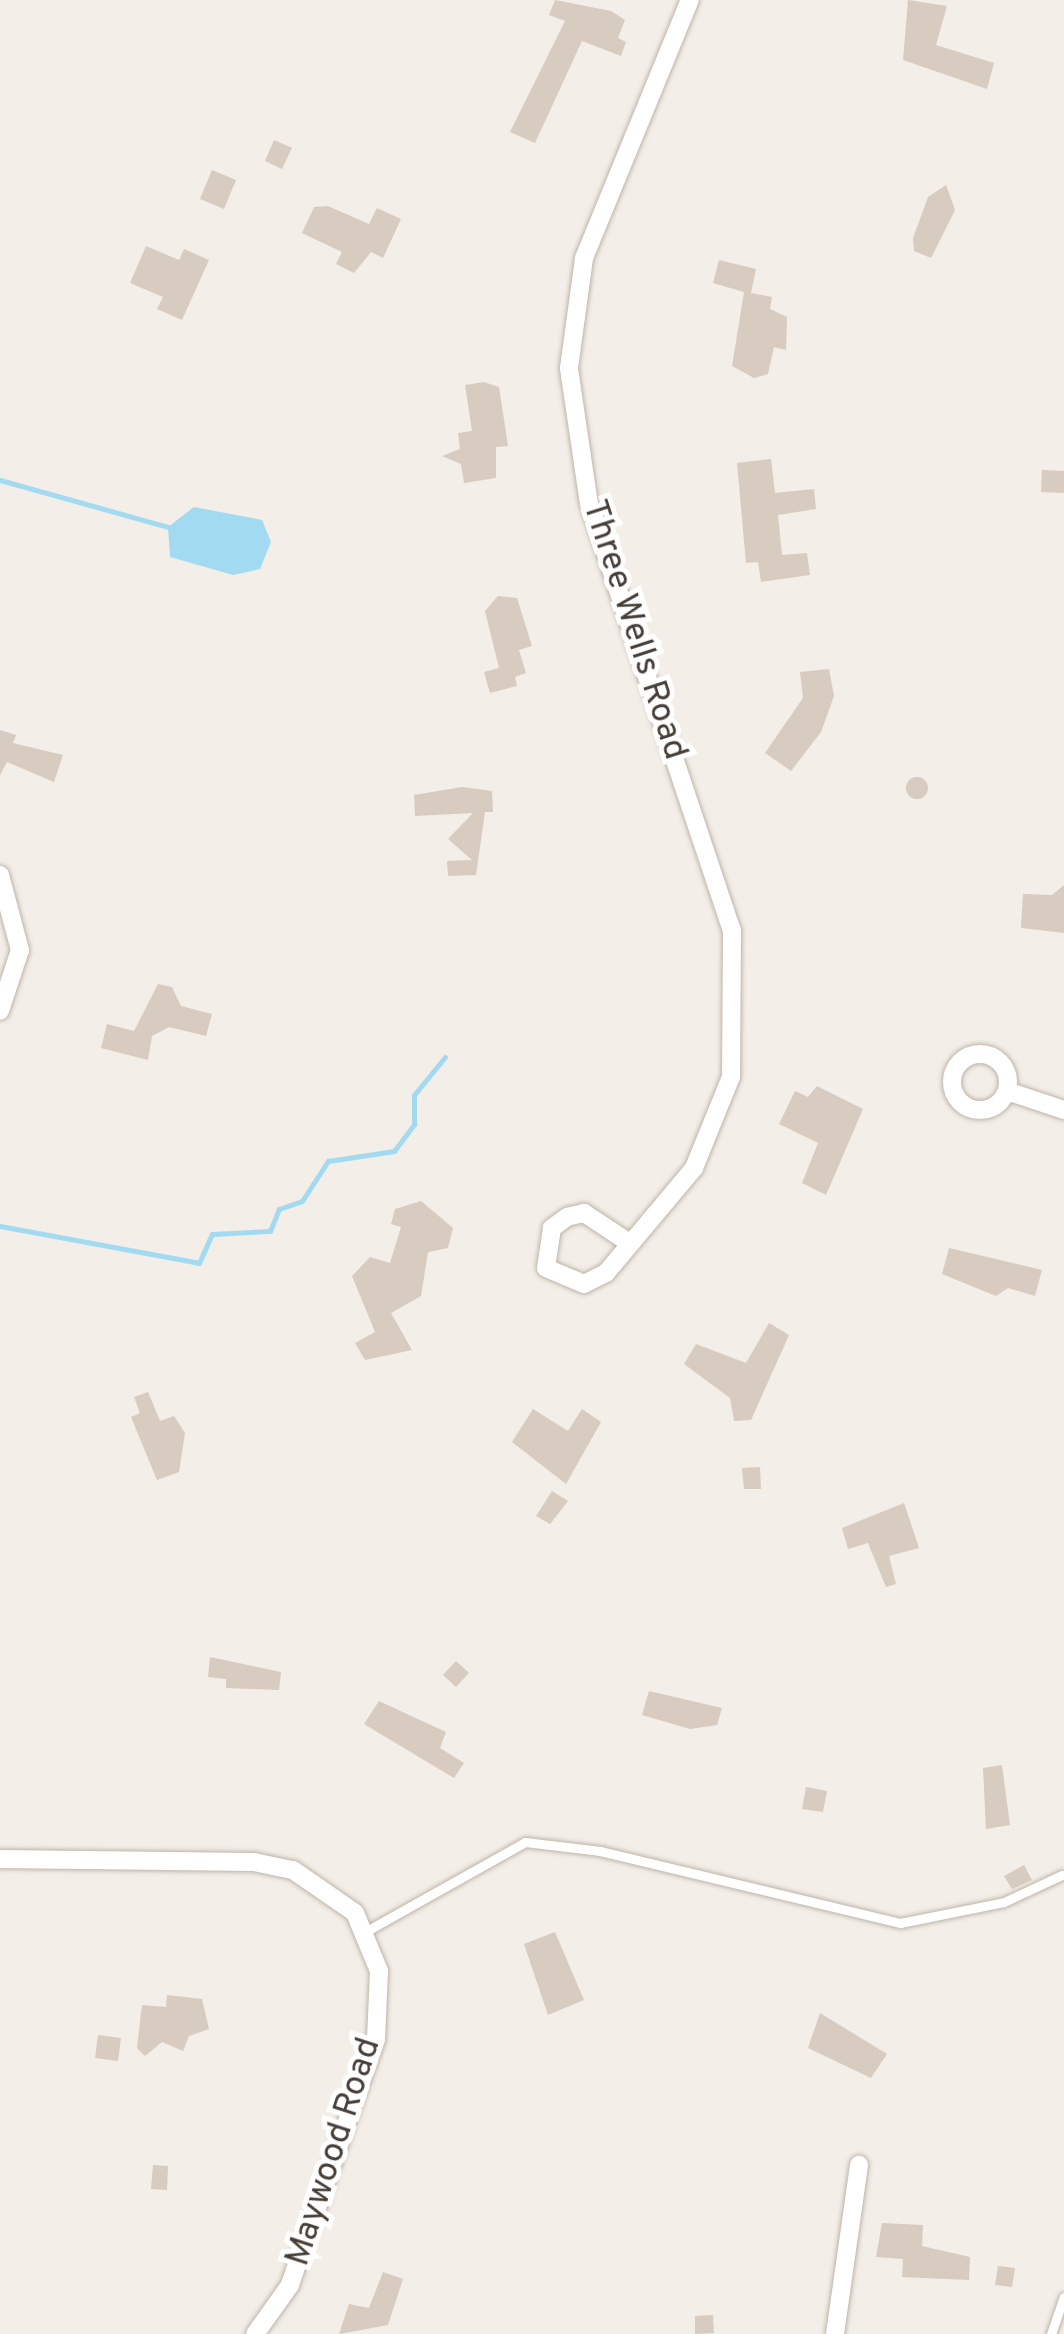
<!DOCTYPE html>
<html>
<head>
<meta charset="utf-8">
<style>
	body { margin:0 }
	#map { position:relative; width:1064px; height:2334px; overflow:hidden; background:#f3eee7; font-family:Overpass,sans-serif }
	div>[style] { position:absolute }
	.water>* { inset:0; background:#a2dbf1 }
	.stream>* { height:5px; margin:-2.5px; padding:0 2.5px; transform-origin:2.5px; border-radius:2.5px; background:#a2dbf1 }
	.building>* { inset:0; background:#d8cbbf }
	.round { border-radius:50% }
	.roads { filter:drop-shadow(0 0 2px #bfb4a9) drop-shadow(0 0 2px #bfb4a9) }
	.service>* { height:9px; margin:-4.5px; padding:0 4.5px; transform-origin:4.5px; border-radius:4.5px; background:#fff }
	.minor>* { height:18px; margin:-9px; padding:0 9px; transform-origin:9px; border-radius:9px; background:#fff }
	.minor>.ring { margin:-9px; padding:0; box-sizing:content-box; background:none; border:18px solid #fff; border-radius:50% }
	span { translate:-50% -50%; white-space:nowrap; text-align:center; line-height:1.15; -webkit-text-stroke:10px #fff; paint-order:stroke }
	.street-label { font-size:35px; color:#463e36 }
</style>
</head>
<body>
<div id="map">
	<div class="water">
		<i style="clip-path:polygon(194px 507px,262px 520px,271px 542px,260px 569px,233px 575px,170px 557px,168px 527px)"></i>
	</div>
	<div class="stream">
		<i style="left:0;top:480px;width:174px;rotate:15.6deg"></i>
		<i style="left:0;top:1226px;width:202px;rotate:10.5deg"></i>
		<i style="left:199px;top:1263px;width:32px;rotate:-66deg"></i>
		<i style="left:212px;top:1234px;width:58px;rotate:-3deg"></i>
		<i style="left:270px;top:1231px;width:24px;rotate:-68deg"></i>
		<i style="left:279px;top:1209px;width:24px;rotate:-19deg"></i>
		<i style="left:302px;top:1201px;width:48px;rotate:-57deg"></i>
		<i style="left:328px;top:1161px;width:67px;rotate:-8.6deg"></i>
		<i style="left:394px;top:1151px;width:34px;rotate:-53deg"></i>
		<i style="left:414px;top:1124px;width:29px;rotate:-90deg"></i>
		<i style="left:414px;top:1095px;width:49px;rotate:-50.8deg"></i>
	</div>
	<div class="building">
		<i style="clip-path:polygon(555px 0,611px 11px,625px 20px,618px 38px,626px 42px,621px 56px,582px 41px,535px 143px,510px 132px,565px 21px,549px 15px)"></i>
		<i style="clip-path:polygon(908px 0,947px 6px,936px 45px,994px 63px,987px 89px,903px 60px)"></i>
		<i style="clip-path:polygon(274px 140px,292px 148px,282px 169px,265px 161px)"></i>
		<i style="clip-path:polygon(212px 170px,236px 180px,224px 209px,200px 199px)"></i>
		<i style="clip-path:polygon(946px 185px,955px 210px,931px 258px,914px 251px,913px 238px,928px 197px)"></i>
		<i style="clip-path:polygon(328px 206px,369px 224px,377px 208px,401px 219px,383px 258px,371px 252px,354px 273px,336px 264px,342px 252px,302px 233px,314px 207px)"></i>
		<i style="clip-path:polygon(146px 246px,179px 260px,184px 249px,209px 260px,182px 320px,157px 309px,163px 297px,130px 283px)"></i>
		<i style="clip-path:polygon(719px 260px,756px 269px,751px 293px,772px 297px,770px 309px,787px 317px,786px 350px,774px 347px,768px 374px,754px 378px,732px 366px,744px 292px,713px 283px)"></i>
		<i style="clip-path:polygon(484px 382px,499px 387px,508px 446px,496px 447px,496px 478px,464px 483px,461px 464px,442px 456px,460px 449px,458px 433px,472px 431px,465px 385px)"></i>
		<i style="clip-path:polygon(771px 459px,775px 493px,814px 489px,816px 509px,778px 515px,782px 555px,807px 553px,810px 575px,761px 582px,758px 562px,746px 563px,737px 463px)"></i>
		<i style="clip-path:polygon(1042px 470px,1064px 471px,1064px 493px,1041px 492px)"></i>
		<i style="clip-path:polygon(498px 596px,517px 598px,532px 646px,519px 650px,526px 673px,515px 677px,517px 686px,490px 693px,484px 672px,499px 668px,485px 611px)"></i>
		<i style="clip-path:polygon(829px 669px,834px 696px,821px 732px,791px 771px,765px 753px,803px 698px,800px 672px)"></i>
		<i style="clip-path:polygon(0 730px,16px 735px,13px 743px,63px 755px,54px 782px,7px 762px,0 775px)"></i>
		<i class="round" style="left:906px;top:777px;width:22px;height:22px"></i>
		<i style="clip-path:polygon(462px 787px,492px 791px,493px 812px,485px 812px,476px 875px,448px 876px,447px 861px,472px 860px,448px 839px,473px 813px,415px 816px,414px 795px)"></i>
		<i style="clip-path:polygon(1064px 885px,1064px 933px,1021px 928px,1023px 894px,1052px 895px)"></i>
		<i style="clip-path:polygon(158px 984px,172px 987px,181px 1006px,212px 1014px,206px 1036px,169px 1027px,152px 1036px,148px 1060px,101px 1048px,107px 1024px,134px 1031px)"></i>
		<i style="clip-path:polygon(817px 1086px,863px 1109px,826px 1195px,802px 1183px,818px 1143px,779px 1124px,795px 1091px,808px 1097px)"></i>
		<i style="clip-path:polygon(421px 1201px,453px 1228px,448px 1248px,428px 1252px,421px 1296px,391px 1313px,412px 1350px,365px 1360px,355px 1343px,375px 1332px,352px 1276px,370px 1257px,390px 1263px,401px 1227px,391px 1224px,395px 1209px)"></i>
		<i style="clip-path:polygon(949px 1248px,1042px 1270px,1035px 1296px,1008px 1288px,996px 1296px,942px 1274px)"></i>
		<i style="clip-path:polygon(769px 1323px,789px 1335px,751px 1420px,734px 1421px,730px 1398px,684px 1364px,696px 1344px,746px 1363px)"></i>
		<i style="clip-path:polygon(148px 1392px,160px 1421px,174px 1416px,185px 1433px,179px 1472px,157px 1480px,131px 1417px,140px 1413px,134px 1397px)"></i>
		<i style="clip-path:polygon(533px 1409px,568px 1431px,582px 1409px,601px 1422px,566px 1484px,512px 1442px)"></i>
		<i style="clip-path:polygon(760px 1467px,761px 1489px,744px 1489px,742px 1468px)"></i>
		<i style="clip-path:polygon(552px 1491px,568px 1501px,550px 1524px,536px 1516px)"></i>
		<i style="clip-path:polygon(904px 1503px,919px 1548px,889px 1556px,896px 1584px,886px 1587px,868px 1543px,848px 1549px,842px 1528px)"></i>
		<i style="clip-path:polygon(210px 1657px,281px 1672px,279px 1690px,226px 1688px,226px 1679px,208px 1677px)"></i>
		<i style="clip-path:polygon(456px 1661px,469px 1673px,456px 1687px,443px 1675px)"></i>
		<i style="clip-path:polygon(649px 1691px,722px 1708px,717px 1725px,690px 1729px,642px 1715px)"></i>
		<i style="clip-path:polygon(379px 1701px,446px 1732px,440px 1748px,464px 1763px,454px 1778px,364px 1724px)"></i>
		<i style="clip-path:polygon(1002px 1765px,1010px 1825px,986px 1829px,983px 1768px)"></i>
		<i style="clip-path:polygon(806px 1787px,827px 1791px,823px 1812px,802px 1809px)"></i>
		<i style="clip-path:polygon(1024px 1865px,1032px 1880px,1012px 1889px,1004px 1876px)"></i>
		<i style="clip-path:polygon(555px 1932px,584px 2000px,548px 2015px,524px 1944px)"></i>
		<i style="clip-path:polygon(167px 1995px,202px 1999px,209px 2029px,189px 2036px,183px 2051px,162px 2042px,145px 2056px,137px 2048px,142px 2005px,166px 2007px)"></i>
		<i style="clip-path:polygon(820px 2013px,887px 2054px,871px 2078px,808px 2048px)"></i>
		<i style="clip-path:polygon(98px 2035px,121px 2038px,118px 2061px,95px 2058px)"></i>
		<i style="clip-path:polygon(153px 2165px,168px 2166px,167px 2190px,151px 2189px)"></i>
		<i style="clip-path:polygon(882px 2223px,923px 2225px,922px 2246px,970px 2257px,969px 2280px,902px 2277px,903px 2259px,876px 2257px)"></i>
		<i style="clip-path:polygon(998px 2266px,1015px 2268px,1012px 2287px,995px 2285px)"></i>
		<i style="clip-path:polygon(383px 2272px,403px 2279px,388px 2325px,339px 2334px,349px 2304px,369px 2308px)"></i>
		<i style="clip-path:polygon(713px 2315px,714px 2333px,695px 2334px,695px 2316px)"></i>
	</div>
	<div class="roads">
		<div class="service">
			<i style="left:363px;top:1933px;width:186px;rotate:-29.3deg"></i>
			<i style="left:525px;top:1842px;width:76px;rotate:6.8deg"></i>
			<i style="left:600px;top:1851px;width:309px;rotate:13.5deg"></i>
			<i style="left:900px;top:1923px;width:106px;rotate:-11.4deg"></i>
			<i style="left:1004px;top:1902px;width:64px;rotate:-25deg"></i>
			<i style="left:1051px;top:2334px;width:39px;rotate:-71deg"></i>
		</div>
		<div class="minor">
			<i style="left:0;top:875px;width:78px;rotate:75.1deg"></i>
			<i style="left:20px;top:950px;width:64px;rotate:108.2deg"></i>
			<i class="ring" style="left:952px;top:1054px;width:38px;height:38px"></i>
			<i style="left:1007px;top:1091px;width:60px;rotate:18.4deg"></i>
			<i style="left:628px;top:1242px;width:53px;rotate:-146.6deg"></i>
			<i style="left:584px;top:1213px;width:17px;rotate:167deg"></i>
			<i style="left:567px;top:1217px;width:19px;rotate:144deg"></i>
			<i style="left:552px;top:1228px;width:40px;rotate:98.5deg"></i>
			<i style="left:546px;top:1268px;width:41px;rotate:22.8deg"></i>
			<i style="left:584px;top:1284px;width:25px;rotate:-27deg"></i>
			<i style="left:606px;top:1273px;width:137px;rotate:-50deg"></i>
			<i style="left:694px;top:1168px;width:98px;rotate:-67.9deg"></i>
			<i style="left:731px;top:1077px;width:146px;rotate:-89.6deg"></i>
			<i style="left:732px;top:931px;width:450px;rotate:-108.5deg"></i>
			<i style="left:589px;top:504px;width:137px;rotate:-98.4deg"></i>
			<i style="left:569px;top:368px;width:111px;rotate:-82.2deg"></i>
			<i style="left:584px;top:258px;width:279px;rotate:-67.7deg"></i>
			<i style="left:0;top:1859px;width:254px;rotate:0.7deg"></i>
			<i style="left:254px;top:1862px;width:40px;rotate:12deg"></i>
			<i style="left:293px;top:1870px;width:75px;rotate:34.7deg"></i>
			<i style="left:355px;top:1913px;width:63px;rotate:67.5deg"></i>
			<i style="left:379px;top:1971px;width:68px;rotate:92.5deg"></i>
			<i style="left:376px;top:2039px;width:261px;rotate:109.3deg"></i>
			<i style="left:290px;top:2285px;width:60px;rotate:125.5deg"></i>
			<i style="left:835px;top:2334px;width:171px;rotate:-81.9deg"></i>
		</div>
	</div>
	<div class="street-label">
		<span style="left:634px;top:630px;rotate:72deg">Three Wells Road</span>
		<span style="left:334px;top:2152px;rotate:-72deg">Maywood Road</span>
	</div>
</div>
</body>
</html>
